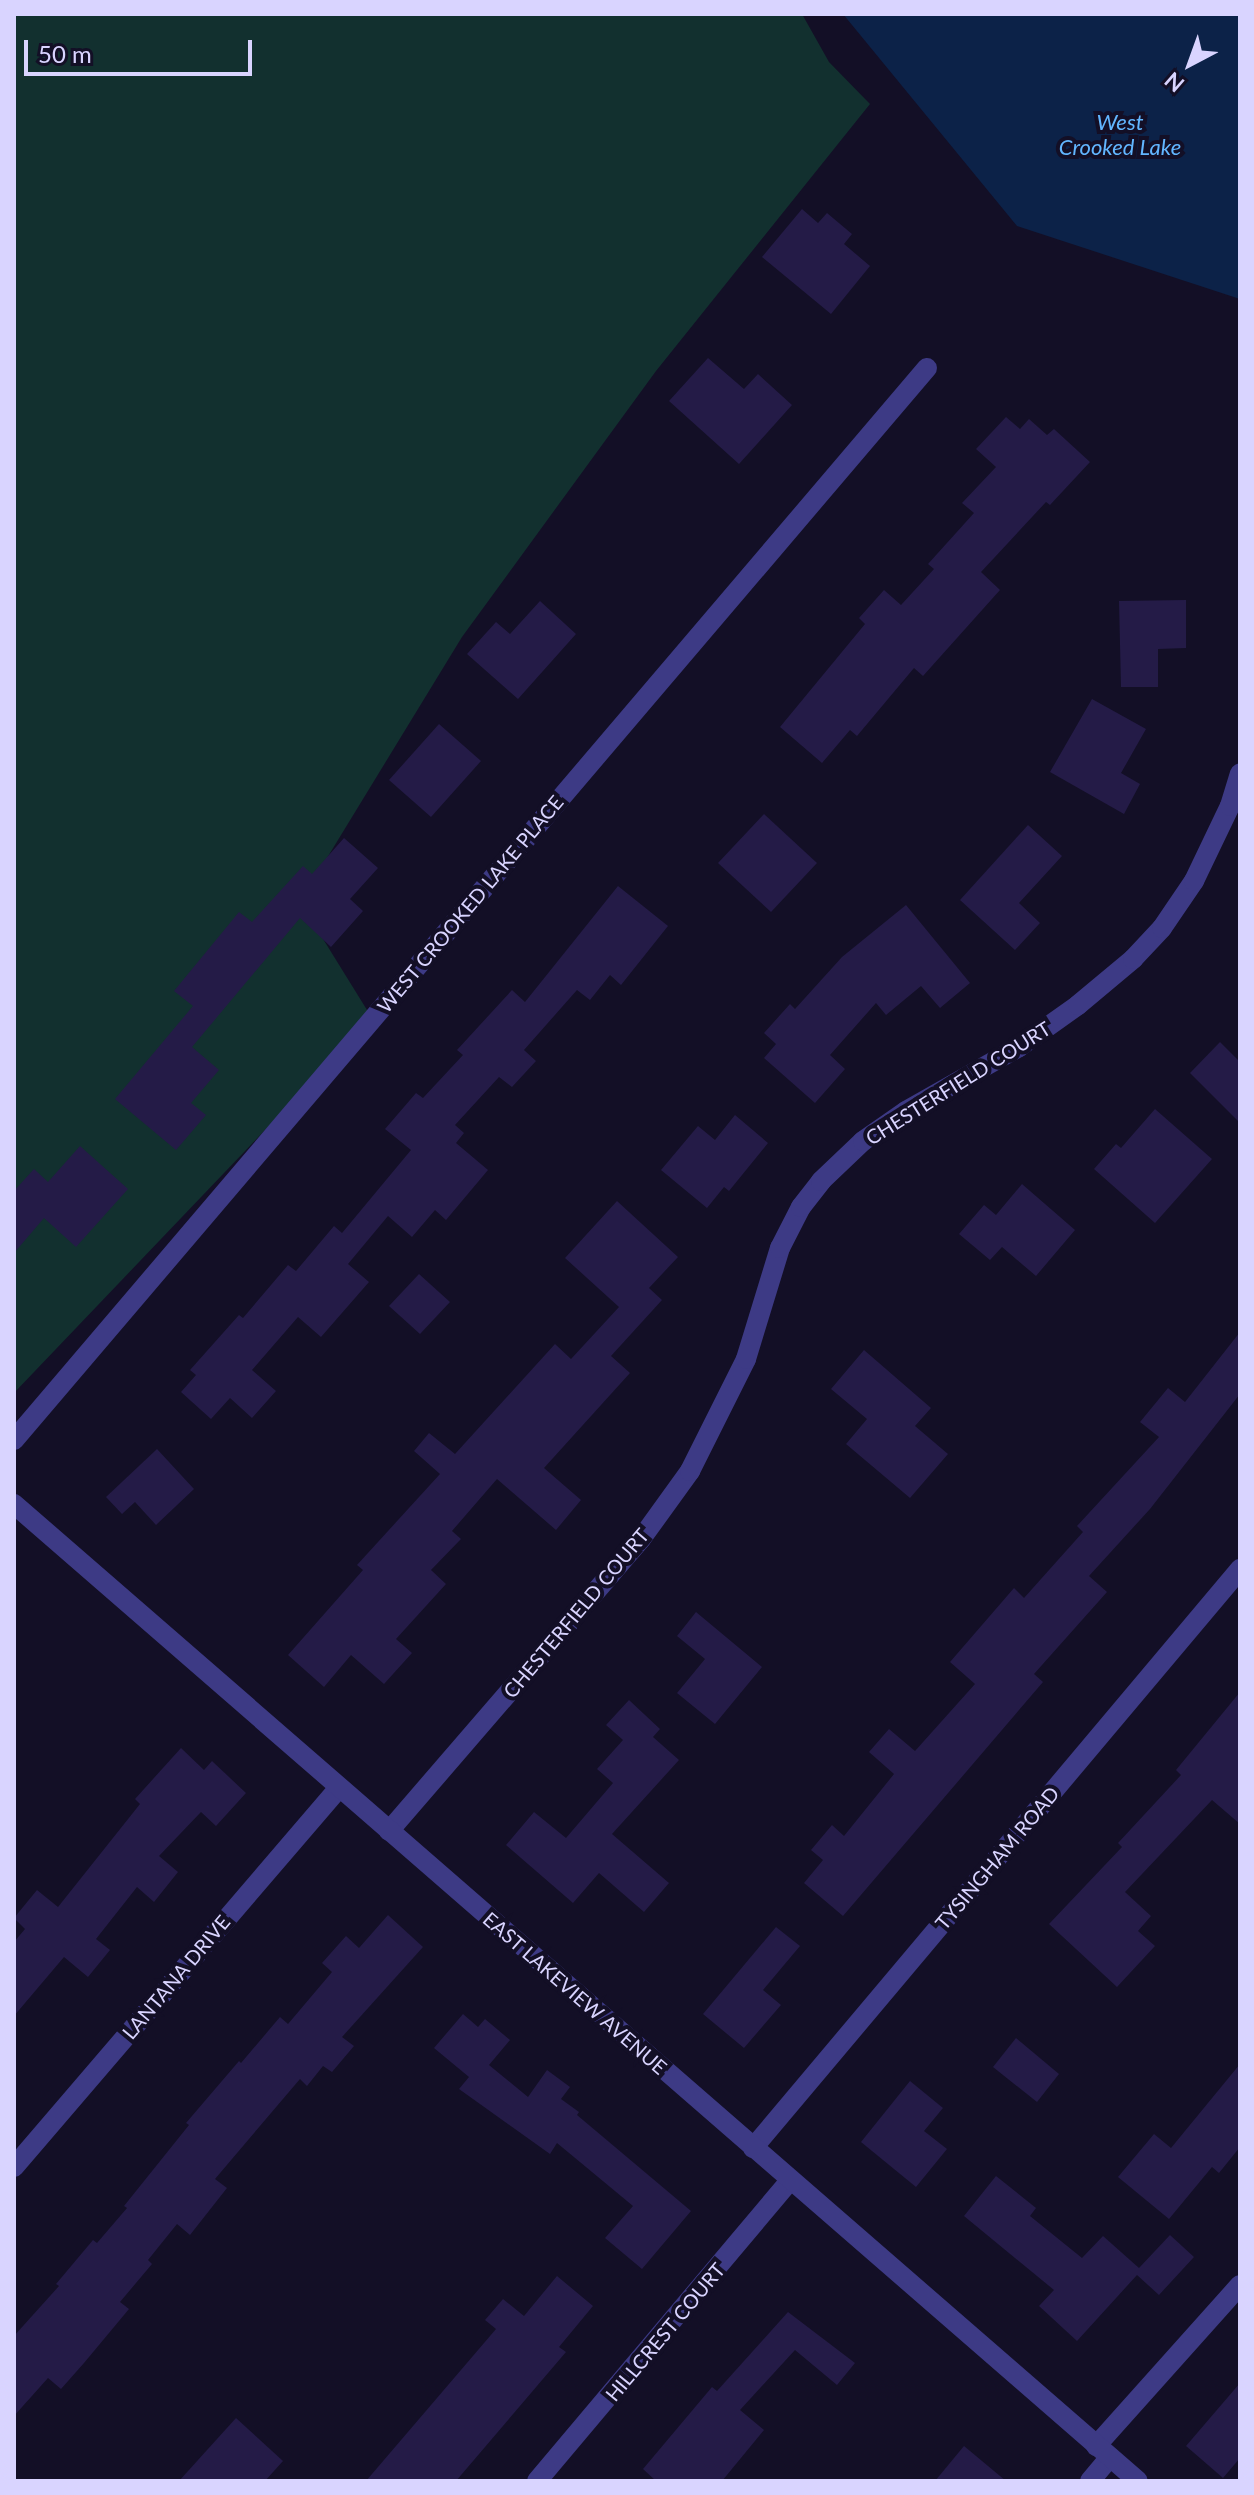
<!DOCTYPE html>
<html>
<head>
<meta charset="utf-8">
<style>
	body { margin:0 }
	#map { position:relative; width:1254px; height:2495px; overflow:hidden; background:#130f26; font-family:Lato,sans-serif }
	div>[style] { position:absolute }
	.green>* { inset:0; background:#12302f }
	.water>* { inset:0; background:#0c2248 }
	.building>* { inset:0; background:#241b47 }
	.minor>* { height:20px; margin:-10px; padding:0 10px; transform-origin:10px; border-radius:10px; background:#3d3a85 }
	.tertiary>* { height:20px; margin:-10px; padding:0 10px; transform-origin:10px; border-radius:10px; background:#3d3a85 }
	span { translate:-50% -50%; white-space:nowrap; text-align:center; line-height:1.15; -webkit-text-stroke:8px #130f26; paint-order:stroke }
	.street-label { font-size:20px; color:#d9d4ff }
	.water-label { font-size:22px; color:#62b6ff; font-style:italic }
	.frame { position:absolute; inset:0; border:16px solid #d9d4ff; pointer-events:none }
	.north { position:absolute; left:1150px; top:24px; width:80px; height:80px; -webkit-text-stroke:6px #130f26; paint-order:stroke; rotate:221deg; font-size:22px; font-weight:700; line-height:32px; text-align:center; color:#d9d4ff }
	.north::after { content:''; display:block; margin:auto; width:28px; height:36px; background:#d9d4ff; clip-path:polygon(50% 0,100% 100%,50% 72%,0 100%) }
	.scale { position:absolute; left:24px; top:40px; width:228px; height:36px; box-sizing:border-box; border:4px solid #d9d4ff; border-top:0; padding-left:10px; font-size:24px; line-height:28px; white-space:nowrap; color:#d9d4ff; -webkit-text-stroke:6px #130f26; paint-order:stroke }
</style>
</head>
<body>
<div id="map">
	<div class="green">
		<i style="clip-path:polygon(14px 14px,802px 14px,829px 62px,870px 104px,656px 371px,462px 637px,316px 876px,315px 926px,372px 1018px,14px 1393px)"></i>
	</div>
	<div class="water">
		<i style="clip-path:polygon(843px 14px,1240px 14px,1240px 299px,1017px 226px)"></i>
	</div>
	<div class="building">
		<i style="clip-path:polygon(802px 209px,818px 223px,827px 213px,852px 234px,844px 244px,870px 266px,831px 314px,762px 257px)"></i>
		<i style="clip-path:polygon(708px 358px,744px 389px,758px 374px,792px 405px,739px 464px,669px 401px)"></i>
		<i style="clip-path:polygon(1006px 417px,1020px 429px,1029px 419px,1047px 435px,1054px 429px,1090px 462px,1050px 505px,1046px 502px,981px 572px,1000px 590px,923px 676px,914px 668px,857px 736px,850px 730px,822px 763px,780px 727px,865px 624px,859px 618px,884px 590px,901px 605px,934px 569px,928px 564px,974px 513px,962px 503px,996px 467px,976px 449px)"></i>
		<i style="clip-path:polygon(1186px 600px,1186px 648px,1158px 649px,1158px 687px,1121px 687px,1119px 601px)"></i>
		<i style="clip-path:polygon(540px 601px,576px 634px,518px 699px,467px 654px,496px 622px,510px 634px)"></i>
		<i style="clip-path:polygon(1092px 699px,1146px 729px,1121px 773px,1140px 784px,1124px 814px,1050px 772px)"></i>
		<i style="clip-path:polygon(439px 724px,481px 761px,431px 817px,389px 780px)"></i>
		<i style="clip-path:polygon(764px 814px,817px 863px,771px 912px,718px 863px)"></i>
		<i style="clip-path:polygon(1028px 825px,1062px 856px,1019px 903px,1040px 923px,1015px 950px,960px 900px)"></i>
		<i style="clip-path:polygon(344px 838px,378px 868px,350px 899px,363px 911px,331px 947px,300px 918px,192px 1047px,219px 1070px,191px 1103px,206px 1115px,176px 1150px,115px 1099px,193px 1006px,174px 991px,239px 912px,252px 922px,303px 866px,312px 874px)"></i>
		<i style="clip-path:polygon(618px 886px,668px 926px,621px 985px,610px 975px,590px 1000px,577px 990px,524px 1050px,536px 1061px,512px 1087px,499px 1077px,455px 1125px,464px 1133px,456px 1143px,488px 1170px,446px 1220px,435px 1210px,412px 1237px,388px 1216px,348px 1264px,369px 1282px,321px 1337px,298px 1317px,252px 1370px,276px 1391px,252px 1418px,230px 1398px,211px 1419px,181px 1392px,196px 1375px,190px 1370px,239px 1315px,243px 1318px,288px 1265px,296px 1271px,334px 1226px,342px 1233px,411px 1150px,385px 1129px,416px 1093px,423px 1098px,463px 1055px,457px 1050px,512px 990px,525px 1002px)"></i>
		<i style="clip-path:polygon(906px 905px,970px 983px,940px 1008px,921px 986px,886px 1015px,876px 1003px,830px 1055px,845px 1069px,815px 1103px,764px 1058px,776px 1044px,764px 1033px,790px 1004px,795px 1009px,842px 957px)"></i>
		<i style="clip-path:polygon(1220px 1042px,1240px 1062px,1240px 1123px,1190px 1073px)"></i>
		<i style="clip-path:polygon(1155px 1109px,1212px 1159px,1155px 1223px,1094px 1169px,1116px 1144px,1121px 1148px)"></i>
		<i style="clip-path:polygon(735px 1115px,768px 1143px,729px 1191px,724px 1187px,707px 1208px,661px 1170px,698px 1126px,715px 1140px)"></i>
		<i style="clip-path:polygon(80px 1146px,128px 1189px,76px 1247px,44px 1218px,14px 1253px,14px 1191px,34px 1169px,48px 1182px)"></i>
		<i style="clip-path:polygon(1022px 1184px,1075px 1230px,1036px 1276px,1002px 1247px,990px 1260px,959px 1234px,984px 1205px,996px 1215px)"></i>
		<i style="clip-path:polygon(617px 1201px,678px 1257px,649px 1288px,662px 1300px,611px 1356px,630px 1373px,544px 1468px,581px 1500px,556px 1530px,497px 1479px,452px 1531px,461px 1539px,431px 1570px,446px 1584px,396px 1639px,412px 1653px,384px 1684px,351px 1655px,324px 1687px,288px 1655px,363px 1570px,357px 1565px,440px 1474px,414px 1451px,429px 1433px,455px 1454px,555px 1344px,571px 1359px,619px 1307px,565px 1258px)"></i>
		<i style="clip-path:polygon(419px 1274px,450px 1302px,420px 1334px,389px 1306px)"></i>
		<i style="clip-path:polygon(1240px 1332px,1240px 1394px,1150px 1509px,1089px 1576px,1107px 1592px,1034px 1674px,1043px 1682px,843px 1916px,804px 1883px,823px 1860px,811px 1850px,832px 1825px,844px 1836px,894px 1774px,869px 1752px,889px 1729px,915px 1751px,975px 1684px,950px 1662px,1014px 1588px,1024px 1598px,1083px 1532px,1077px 1526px,1159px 1437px,1140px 1422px,1168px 1388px,1185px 1402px)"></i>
		<i style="clip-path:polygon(864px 1350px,931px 1408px,915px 1426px,948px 1454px,910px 1498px,846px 1444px,867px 1419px,831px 1389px)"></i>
		<i style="clip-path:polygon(157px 1449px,194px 1489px,156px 1525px,135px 1502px,122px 1514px,106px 1497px)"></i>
		<i style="clip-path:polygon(696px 1612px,762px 1667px,715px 1724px,677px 1693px,705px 1659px,677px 1636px)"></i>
		<i style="clip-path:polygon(1240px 1692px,1240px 1824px,1212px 1800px,1125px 1892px,1151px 1916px,1138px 1931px,1155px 1946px,1117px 1987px,1049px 1924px,1122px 1847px,1118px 1843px,1181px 1775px,1176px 1770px)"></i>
		<i style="clip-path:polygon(629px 1700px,660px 1729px,653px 1737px,679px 1760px,612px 1834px,669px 1883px,644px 1912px,599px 1873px,573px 1903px,506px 1845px,534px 1812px,566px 1838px,613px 1783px,597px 1769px,623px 1740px,606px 1725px)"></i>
		<i style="clip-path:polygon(181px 1748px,204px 1770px,212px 1761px,246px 1793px,216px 1826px,201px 1812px,159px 1856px,178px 1872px,154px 1902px,137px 1887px,96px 1939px,110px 1950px,88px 1977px,64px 1957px,14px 2016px,14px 1942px,25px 1929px,14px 1918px,37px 1890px,58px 1907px,140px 1804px,135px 1799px)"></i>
		<i style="clip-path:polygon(388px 1915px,423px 1947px,342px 2037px,354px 2046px,332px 2072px,323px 2066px,307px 2086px,300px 2079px,215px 2179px,227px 2188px,190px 2235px,177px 2224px,148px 2260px,152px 2264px,120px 2302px,129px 2309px,84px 2363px,61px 2389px,48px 2378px,14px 2416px,14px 2336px,59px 2286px,56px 2284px,93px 2240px,97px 2243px,127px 2208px,124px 2206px,189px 2125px,186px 2123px,239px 2061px,241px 2063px,280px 2017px,288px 2024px,332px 1972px,322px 1963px,346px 1936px,359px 1948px)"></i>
		<i style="clip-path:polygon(776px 1927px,800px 1946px,763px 1990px,781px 2005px,744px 2048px,703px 2014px)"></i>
		<i style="clip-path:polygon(463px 2014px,478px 2027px,485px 2019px,510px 2040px,489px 2065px,528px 2097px,547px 2070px,570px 2087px,561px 2099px,579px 2112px,577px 2115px,691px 2211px,642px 2269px,605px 2238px,633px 2206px,557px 2143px,550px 2154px,459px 2089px,469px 2077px,434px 2048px)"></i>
		<i style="clip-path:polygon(1016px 2038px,1059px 2074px,1037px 2102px,993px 2067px)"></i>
		<i style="clip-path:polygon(1240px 2064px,1240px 2147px,1219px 2173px,1212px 2167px,1169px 2219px,1118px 2177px,1154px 2134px,1171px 2148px)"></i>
		<i style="clip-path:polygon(910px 2081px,943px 2108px,924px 2131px,947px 2149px,916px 2187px,861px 2142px)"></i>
		<i style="clip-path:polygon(996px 2176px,1036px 2208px,1030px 2216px,1082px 2258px,1103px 2236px,1139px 2268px,1170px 2235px,1194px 2257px,1159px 2295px,1137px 2275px,1077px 2341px,1039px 2306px,1054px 2290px,964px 2216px)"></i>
		<i style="clip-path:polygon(557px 2276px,593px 2306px,559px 2347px,566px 2352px,456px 2481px,366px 2481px,496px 2329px,485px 2320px,503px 2299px,524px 2316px)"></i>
		<i style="clip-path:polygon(788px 2312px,855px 2363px,837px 2385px,795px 2350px,740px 2410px,764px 2430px,722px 2481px,656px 2481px,643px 2469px,712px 2387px,717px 2391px)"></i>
		<i style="clip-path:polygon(1240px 2383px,1240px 2458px,1223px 2478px,1186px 2446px)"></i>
		<i style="clip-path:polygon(236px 2418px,283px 2461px,265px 2481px,179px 2481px)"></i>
		<i style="clip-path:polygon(964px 2446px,1006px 2481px,935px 2481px)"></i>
	</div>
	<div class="minor">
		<i style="left:14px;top:1440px;width:1408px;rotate:-49.58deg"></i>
		<i style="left:389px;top:1831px;width:386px;rotate:-49.2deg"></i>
		<i style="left:641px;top:1539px;width:84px;rotate:-54.2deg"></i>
		<i style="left:690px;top:1471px;width:125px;rotate:-63.4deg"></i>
		<i style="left:746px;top:1359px;width:116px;rotate:-73deg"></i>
		<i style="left:780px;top:1248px;width:46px;rotate:-62.9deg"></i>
		<i style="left:801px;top:1207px;width:33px;rotate:-52deg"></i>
		<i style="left:821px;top:1181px;width:58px;rotate:-43.6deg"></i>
		<i style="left:863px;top:1141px;width:52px;rotate:-34.9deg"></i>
		<i style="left:906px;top:1111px;width:130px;rotate:-29.5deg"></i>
		<i style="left:1019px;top:1047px;width:72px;rotate:-35.4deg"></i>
		<i style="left:1078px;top:1005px;width:72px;rotate:-39.9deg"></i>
		<i style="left:1133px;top:959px;width:42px;rotate:-46.9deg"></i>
		<i style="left:1162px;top:928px;width:57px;rotate:-55.8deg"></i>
		<i style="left:1194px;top:881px;width:83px;rotate:-64.4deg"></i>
		<i style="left:1230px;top:806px;width:34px;rotate:-73deg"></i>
		<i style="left:753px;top:2148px;width:757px;rotate:-49.93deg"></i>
		<i style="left:14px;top:2167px;width:499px;rotate:-49.4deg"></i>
		<i style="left:1096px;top:2446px;width:216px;rotate:-48.2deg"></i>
		<i style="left:537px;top:2481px;width:392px;rotate:-49.9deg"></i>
		<i style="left:1090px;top:2481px;width:31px;rotate:-50deg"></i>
	</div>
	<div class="tertiary">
		<i style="left:14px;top:1504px;width:1489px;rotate:41deg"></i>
	</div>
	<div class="street-label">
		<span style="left:470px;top:904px;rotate:-50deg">WEST CROOKED LAKE PLACE</span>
		<span style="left:958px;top:1083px;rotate:-32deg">CHESTERFIELD COURT</span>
		<span style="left:576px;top:1613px;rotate:-50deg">CHESTERFIELD COURT</span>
		<span style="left:997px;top:1858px;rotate:-50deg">TYSINGHAM ROAD</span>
		<span style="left:176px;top:1977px;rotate:-50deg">LANTANA DRIVE</span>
		<span style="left:575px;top:1993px;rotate:41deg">EAST LAKEVIEW AVENUE</span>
		<span style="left:665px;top:2332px;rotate:-50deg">HILLCREST COURT</span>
	</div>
	<div class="water-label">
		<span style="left:1120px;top:134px">West<br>Crooked Lake</span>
	</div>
	<div class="frame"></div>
	<div class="north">N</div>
	<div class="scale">50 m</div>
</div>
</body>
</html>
